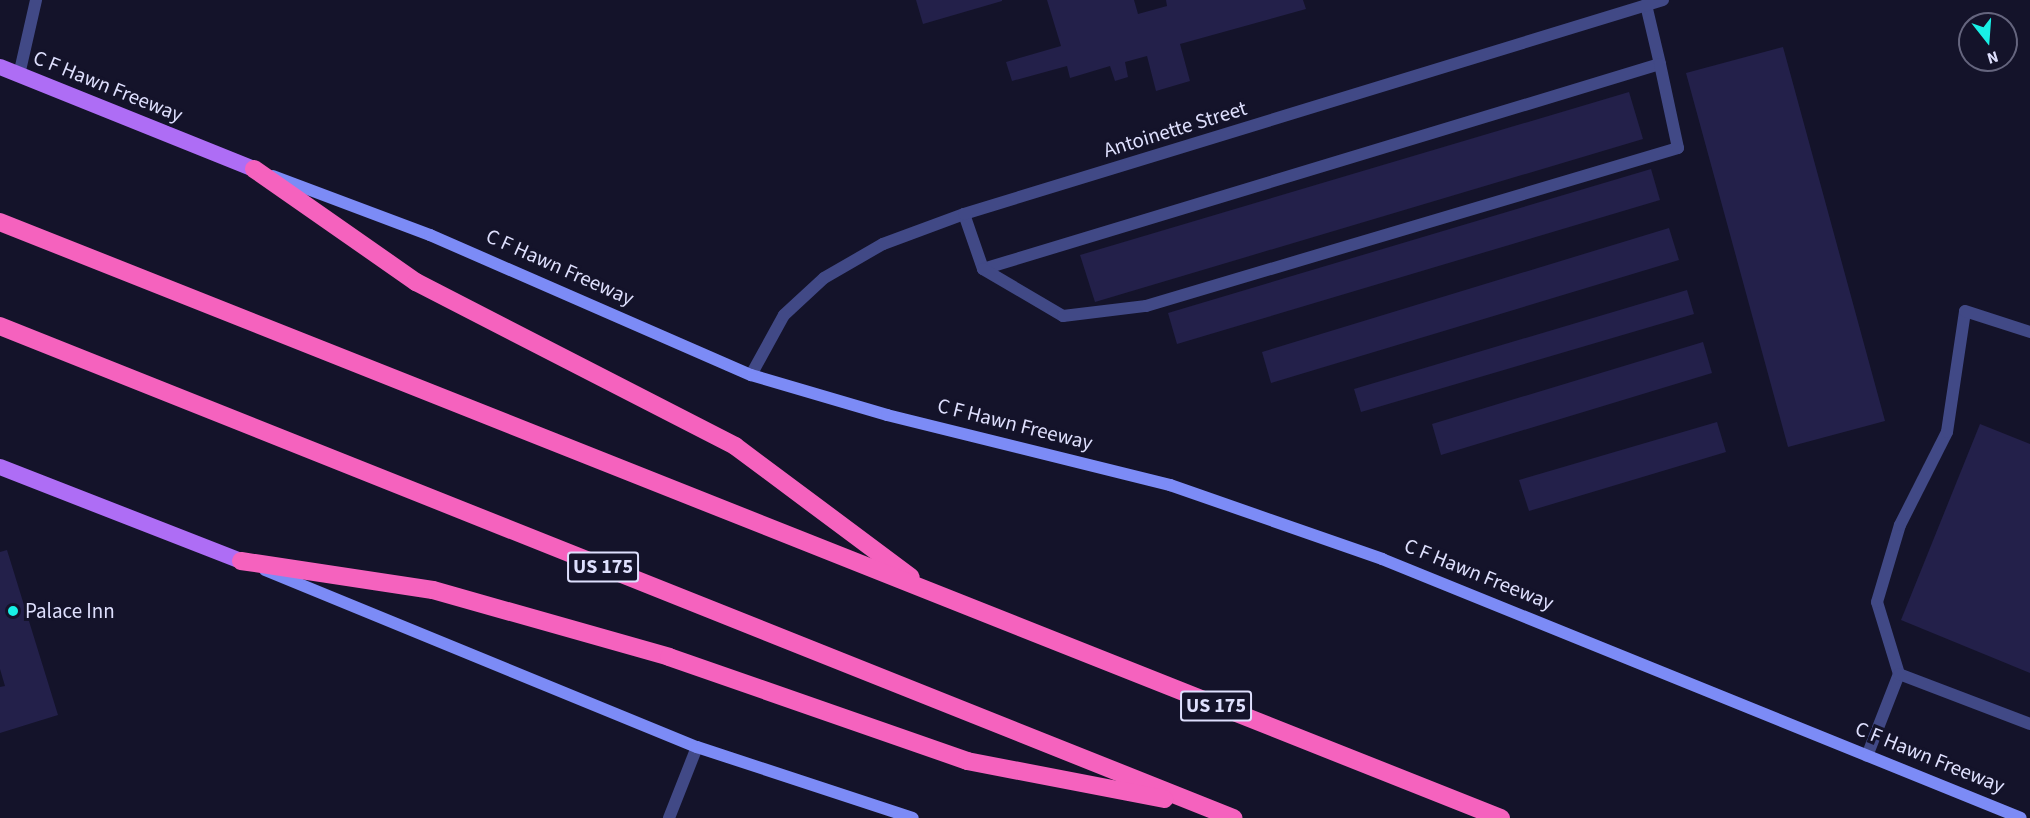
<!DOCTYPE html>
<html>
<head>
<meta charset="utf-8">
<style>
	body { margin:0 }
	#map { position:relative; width:2030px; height:818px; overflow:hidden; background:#14132a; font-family:"Source Sans 3",sans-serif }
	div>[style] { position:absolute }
	.building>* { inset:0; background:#23204a }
	.service>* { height:12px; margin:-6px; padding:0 6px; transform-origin:6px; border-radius:6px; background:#414986 }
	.minor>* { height:12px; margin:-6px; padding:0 6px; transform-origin:6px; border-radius:6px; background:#414986 }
	.secondary>* { height:12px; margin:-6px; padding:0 6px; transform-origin:6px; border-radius:6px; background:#7c8bf6 }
	.primary>* { height:16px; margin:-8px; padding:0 8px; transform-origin:8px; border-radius:8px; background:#ae6df5 }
	.motorway>* { height:18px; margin:-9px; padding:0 9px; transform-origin:9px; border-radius:9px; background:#f562be }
	.dots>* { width:16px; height:16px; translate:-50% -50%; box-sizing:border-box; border:3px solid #14132a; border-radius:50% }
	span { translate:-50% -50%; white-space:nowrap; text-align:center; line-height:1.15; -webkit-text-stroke:6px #14132a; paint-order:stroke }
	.shield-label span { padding:2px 4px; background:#14132a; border:2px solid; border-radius:4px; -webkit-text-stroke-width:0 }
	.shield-label { font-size:20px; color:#dedffd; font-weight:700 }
	.street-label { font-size:21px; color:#dedffd }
	.poi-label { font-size:21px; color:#dedffd }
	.left { translate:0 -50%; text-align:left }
	.north { position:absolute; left:1958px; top:12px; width:60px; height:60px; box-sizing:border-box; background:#14132a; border:2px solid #65657e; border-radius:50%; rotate:163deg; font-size:16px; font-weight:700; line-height:24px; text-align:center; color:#dedffd }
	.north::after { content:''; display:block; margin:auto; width:21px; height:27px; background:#18f0e6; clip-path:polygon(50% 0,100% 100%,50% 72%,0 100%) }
</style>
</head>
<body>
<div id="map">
	<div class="building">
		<i style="clip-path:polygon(916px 0,1002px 0,1002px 1px,923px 24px)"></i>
		<i style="clip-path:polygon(1047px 0,1134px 0,1138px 14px,1167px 6px,1166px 0,1303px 0,1306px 9px,1180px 44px,1190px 81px,1156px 91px,1147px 56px,1125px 62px,1128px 77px,1115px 81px,1110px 66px,1070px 78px,1067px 66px,1012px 81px,1006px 62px,1061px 46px)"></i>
		<i style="clip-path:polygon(1783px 47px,1885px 421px,1788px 447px,1686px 73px)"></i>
		<i style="clip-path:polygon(1629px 92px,1643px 139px,1095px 302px,1080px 255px)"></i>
		<i style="clip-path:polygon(1651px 169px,1660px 200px,1177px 344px,1168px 313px)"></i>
		<i style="clip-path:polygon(1669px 228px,1679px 260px,1271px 383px,1262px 352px)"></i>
		<i style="clip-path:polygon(1687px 290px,1694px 314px,1361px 412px,1354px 389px)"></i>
		<i style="clip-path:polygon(1703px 342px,1712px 373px,1441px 455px,1432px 424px)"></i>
		<i style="clip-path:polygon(1717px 422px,1726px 452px,1529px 511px,1519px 480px)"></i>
		<i style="clip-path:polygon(1980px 424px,2030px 444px,2030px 673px,1901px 620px)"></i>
		<i style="clip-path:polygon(7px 550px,58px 715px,0 733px,0 687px,5px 686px,0 669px,0 552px)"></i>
	</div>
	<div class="service">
		<i style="left:19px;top:75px;width:77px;rotate:-77.2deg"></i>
		<i style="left:964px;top:214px;width:58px;rotate:70.9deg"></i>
		<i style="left:983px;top:269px;width:707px;rotate:-16.85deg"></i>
		<i style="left:1660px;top:64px;width:61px;rotate:-103.3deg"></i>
		<i style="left:983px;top:269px;width:93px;rotate:30.4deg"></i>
		<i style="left:1063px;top:316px;width:84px;rotate:-6.9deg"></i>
		<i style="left:1146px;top:306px;width:555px;rotate:-16.54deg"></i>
		<i style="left:1678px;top:148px;width:86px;rotate:-102.1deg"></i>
		<i style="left:1899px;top:674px;width:75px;rotate:-107deg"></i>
		<i style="left:1877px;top:602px;width:80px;rotate:-73.4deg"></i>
		<i style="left:1900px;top:525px;width:104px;rotate:-63.2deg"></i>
		<i style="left:1947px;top:432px;width:122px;rotate:-81.5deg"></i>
		<i style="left:1965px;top:311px;width:68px;rotate:17.9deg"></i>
		<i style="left:1867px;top:756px;width:88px;rotate:-68.7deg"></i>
		<i style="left:1899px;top:674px;width:140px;rotate:20.9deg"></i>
		<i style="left:669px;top:818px;width:76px;rotate:-68.5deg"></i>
	</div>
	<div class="minor">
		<i style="left:751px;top:375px;width:68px;rotate:-61.2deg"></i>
		<i style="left:784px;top:315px;width:54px;rotate:-42.8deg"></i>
		<i style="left:824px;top:278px;width:68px;rotate:-30deg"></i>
		<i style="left:883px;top:244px;width:86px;rotate:-20.3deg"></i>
		<i style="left:964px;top:214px;width:731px;rotate:-17.02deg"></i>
	</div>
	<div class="secondary">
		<i style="left:273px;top:176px;width:168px;rotate:20.6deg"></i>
		<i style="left:430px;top:235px;width:350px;rotate:23.6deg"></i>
		<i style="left:751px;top:375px;width:142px;rotate:16.4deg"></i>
		<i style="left:887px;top:415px;width:292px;rotate:13.9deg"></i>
		<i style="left:1170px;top:485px;width:225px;rotate:19.2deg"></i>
		<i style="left:1382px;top:559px;width:689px;rotate:22.06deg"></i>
		<i style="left:265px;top:570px;width:467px;rotate:22.3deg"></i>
		<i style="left:697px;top:747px;width:227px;rotate:18.2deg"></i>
	</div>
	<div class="primary">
		<i style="left:0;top:67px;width:274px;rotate:21.9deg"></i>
		<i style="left:0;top:467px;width:259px;rotate:21.3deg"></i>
	</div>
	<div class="motorway">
		<i style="left:254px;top:169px;width:198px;rotate:34.9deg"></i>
		<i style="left:416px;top:282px;width:359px;rotate:27.2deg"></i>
		<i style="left:735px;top:446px;width:219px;rotate:36.7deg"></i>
		<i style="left:0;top:222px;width:1615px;rotate:21.66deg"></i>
		<i style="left:0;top:326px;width:1328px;rotate:21.75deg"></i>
		<i style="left:241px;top:561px;width:194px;rotate:8.6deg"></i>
		<i style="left:433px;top:590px;width:245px;rotate:15.8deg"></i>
		<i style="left:669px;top:657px;width:316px;rotate:19.2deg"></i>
		<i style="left:967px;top:761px;width:201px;rotate:10.9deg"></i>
	</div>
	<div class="dots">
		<i style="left:13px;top:611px;background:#18f0e6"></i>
	</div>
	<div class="shield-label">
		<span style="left:603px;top:567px">US 175</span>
		<span style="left:1216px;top:706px">US 175</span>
	</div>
	<div class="street-label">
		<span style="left:108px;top:86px;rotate:22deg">C F Hawn Freeway</span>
		<span style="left:1175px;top:129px;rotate:-17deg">Antoinette Street</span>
		<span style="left:560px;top:267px;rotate:24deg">C F Hawn Freeway</span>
		<span style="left:1015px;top:424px;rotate:14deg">C F Hawn Freeway</span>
		<span style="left:1479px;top:574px;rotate:22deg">C F Hawn Freeway</span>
		<span style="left:1930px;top:757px;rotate:22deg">C F Hawn Freeway</span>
	</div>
	<div class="poi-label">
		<span class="left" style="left:25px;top:611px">Palace Inn</span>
	</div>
	<div class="north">N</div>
</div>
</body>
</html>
